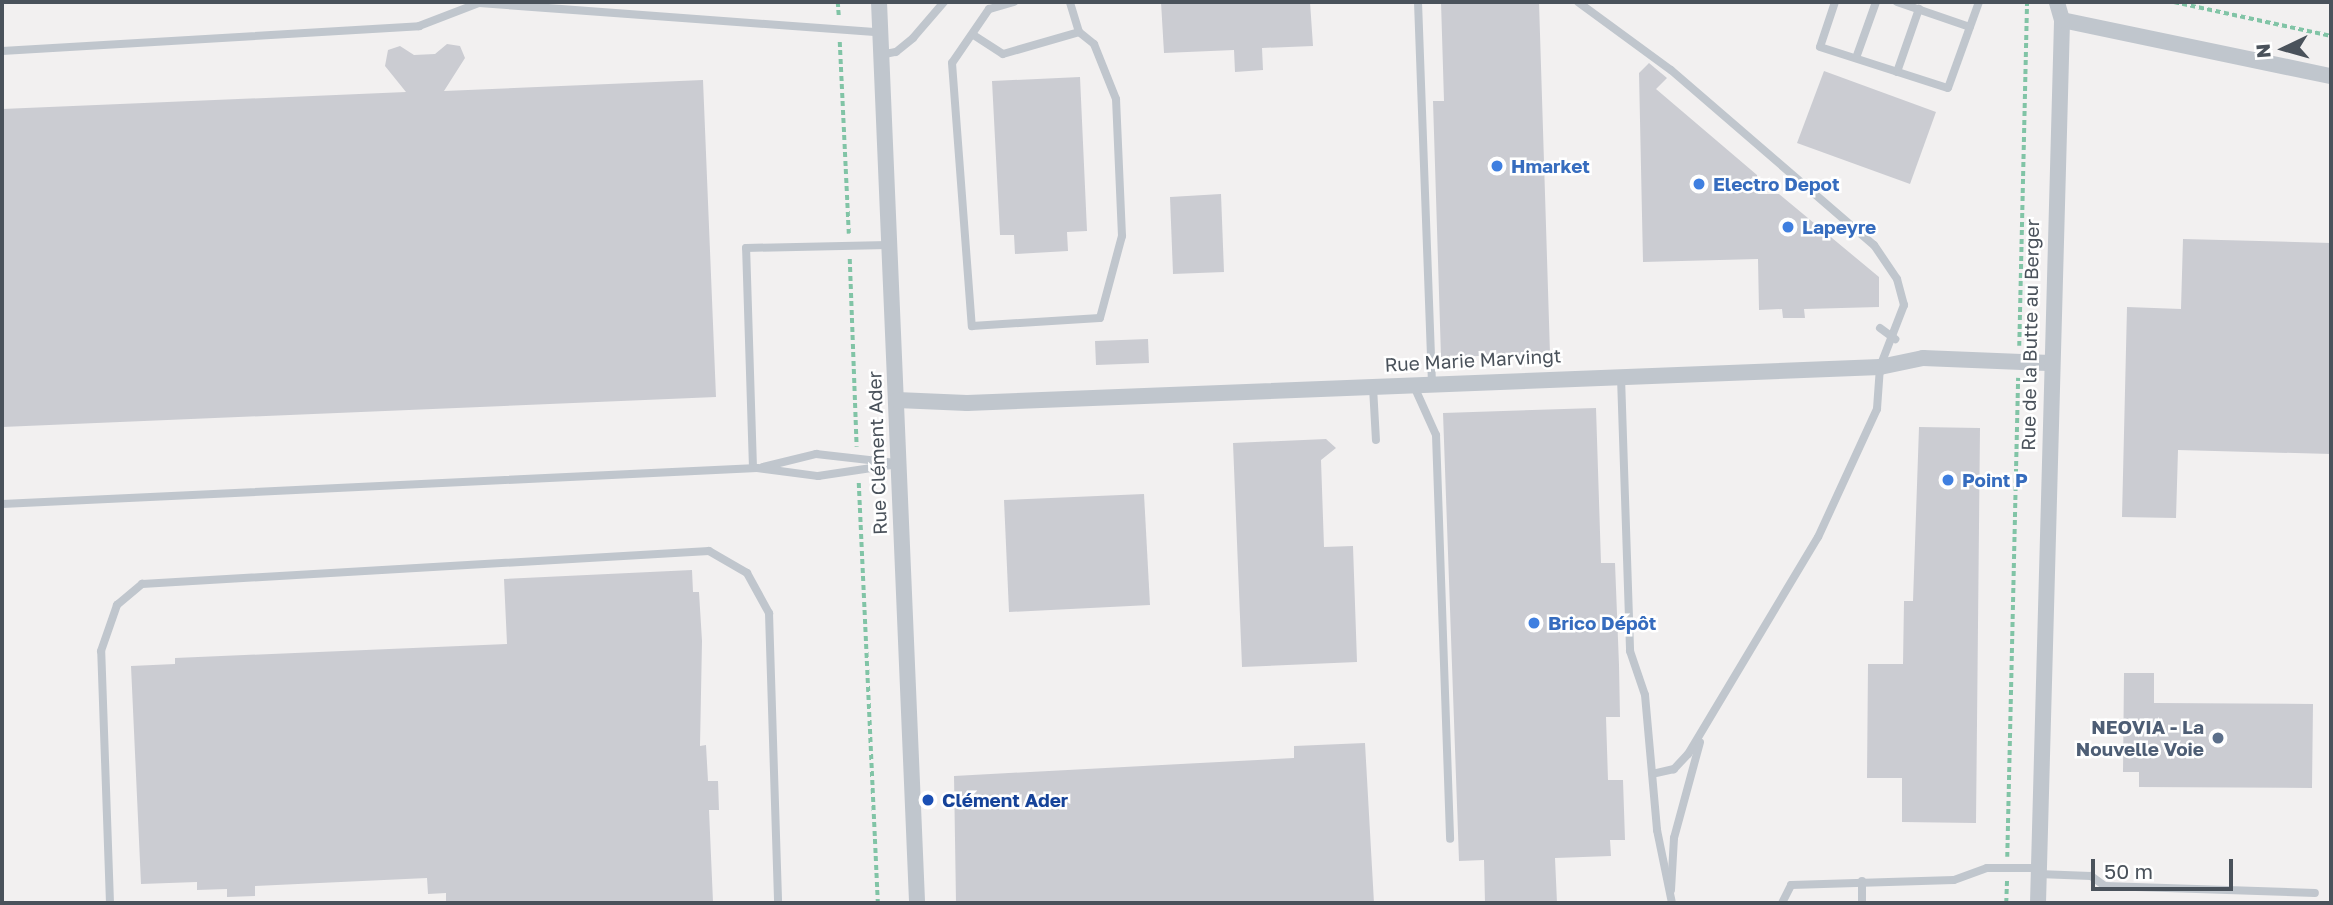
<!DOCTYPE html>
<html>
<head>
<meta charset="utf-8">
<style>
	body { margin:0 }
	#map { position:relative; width:2333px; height:905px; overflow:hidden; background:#f2f0f0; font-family:"Golos Text",sans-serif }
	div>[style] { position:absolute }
	.building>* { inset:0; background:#cbccd2 }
	.path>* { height:3.5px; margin-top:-1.75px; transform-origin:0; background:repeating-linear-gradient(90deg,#81c4a6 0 5px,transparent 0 8.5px) }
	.lane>* { height:8px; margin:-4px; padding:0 4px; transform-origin:4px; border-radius:4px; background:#c0c6cd }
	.street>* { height:16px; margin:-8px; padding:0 8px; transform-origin:8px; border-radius:8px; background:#c0c6cd }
	.dots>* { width:19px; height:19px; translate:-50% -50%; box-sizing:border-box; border:4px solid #fff; border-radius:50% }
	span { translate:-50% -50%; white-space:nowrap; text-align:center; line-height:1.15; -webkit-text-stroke:5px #fff; paint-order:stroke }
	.shop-label { font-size:19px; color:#366cbe; font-weight:700 }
	.left { translate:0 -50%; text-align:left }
	.street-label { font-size:19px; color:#4a525b }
	.service-label { font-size:19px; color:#4e5e75; font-weight:700 }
	.right { translate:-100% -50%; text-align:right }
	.transit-label { font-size:19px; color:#164399; font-weight:700 }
	.frame { position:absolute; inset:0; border:4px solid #4a525b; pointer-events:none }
	.north { position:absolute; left:2249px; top:14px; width:70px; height:70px; -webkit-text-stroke:5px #fff; paint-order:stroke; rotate:265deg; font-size:19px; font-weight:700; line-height:28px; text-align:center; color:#4a525b }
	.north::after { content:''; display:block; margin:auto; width:24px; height:32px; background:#4a525b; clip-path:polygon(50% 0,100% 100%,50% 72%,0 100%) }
	.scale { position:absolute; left:2091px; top:859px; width:142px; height:32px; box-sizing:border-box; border:4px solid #4a525b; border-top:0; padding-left:9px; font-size:21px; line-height:24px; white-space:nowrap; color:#4a525b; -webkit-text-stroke:5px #fff; paint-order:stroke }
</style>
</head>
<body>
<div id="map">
	<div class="building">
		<i style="clip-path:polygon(1161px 2px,1310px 2px,1313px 46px,1262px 48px,1263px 70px,1235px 72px,1234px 50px,1164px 53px)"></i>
		<i style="clip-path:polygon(1441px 2px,1539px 2px,1550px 354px,1441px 357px,1433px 101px,1444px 101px)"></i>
		<i style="clip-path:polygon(447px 44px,460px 46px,465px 58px,444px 91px,703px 80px,716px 397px,2px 427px,2px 109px,406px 92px,385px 66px,388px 50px,400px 46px,414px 55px,435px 54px)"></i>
		<i style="clip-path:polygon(1649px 63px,1667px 78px,1656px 89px,1757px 175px,1758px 194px,1779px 194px,1879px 277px,1879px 307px,1804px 309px,1805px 318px,1783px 318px,1782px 309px,1759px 310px,1758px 259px,1643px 262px,1639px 73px)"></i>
		<i style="clip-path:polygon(1824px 71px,1936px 112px,1910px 184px,1797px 143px)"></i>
		<i style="clip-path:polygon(1080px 77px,1087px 231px,1067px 232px,1068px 251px,1015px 254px,1014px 235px,1000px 235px,992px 81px)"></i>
		<i style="clip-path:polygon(1221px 194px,1224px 272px,1173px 274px,1170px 197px)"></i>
		<i style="clip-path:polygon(2183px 239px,2331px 243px,2331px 454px,2178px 450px,2176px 518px,2122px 517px,2127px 307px,2181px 309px)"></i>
		<i style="clip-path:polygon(1148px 339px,1149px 363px,1096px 365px,1095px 341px)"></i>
		<i style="clip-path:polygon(1596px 408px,1601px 563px,1615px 563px,1619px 665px,1620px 717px,1606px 717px,1608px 780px,1623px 780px,1625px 840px,1610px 840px,1611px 856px,1555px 858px,1557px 903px,1485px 903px,1484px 860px,1459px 861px,1443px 413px)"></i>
		<i style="clip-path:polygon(1919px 427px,1980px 428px,1976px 823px,1902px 822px,1902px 778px,1867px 778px,1868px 664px,1903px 664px,1904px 601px,1913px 601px)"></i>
		<i style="clip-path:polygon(1326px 439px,1336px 448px,1321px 460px,1324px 547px,1353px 546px,1357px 662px,1242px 667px,1233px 443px)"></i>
		<i style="clip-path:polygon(1144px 494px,1150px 605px,1009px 612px,1004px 500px)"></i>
		<i style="clip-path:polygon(692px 570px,693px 592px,699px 592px,702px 641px,700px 746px,706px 745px,708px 781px,718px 781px,719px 810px,709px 810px,713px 902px,446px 903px,446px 893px,428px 894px,427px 878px,255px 886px,255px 896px,227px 897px,227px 889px,197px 890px,197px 882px,141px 884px,131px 666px,175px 664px,175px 658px,507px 644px,504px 579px)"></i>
		<i style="clip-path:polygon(2124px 673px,2154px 673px,2154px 703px,2313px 704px,2312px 788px,2139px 787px,2139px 772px,2123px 772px)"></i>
		<i style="clip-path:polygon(1365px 743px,1374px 903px,956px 903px,954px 776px,1294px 758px,1294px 746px)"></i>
	</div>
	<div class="path">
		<i style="left:838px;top:2px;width:15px;rotate:86deg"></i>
		<i style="left:2174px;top:2px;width:161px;rotate:12.2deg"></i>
		<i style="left:840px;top:42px;width:192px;rotate:87.3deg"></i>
		<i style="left:850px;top:259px;width:188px;rotate:87.9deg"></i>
		<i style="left:2019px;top:346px;width:344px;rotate:-88.7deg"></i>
		<i style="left:859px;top:483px;width:420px;rotate:87.4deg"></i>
		<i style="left:2007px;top:857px;width:479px;rotate:-88.7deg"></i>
		<i style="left:2006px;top:903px;width:24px;rotate:-88deg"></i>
	</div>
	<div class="lane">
		<i style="left:1014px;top:2px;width:26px;rotate:164deg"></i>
		<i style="left:989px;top:9px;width:65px;rotate:124.4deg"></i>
		<i style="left:952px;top:63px;width:264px;rotate:85.7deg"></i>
		<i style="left:972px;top:326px;width:128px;rotate:-3.6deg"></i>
		<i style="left:1100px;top:318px;width:85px;rotate:-75deg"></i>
		<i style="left:1122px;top:236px;width:137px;rotate:-92.5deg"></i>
		<i style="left:1116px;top:99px;width:59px;rotate:-111.8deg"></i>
		<i style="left:1094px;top:44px;width:19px;rotate:-141deg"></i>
		<i style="left:1079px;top:32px;width:31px;rotate:-107deg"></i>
		<i style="left:1418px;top:2px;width:379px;rotate:87.9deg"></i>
		<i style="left:1578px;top:2px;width:115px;rotate:36.2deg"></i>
		<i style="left:1671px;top:70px;width:268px;rotate:40.8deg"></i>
		<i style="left:1874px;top:245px;width:41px;rotate:55.9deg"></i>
		<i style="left:1897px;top:279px;width:27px;rotate:75deg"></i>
		<i style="left:1904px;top:305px;width:66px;rotate:111.2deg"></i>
		<i style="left:1880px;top:367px;width:42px;rotate:94.1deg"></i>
		<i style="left:1877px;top:409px;width:141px;rotate:114.7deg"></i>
		<i style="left:1818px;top:537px;width:253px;rotate:120.9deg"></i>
		<i style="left:1688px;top:754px;width:21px;rotate:133deg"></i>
		<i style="left:1674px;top:769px;width:22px;rotate:167deg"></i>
		<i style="left:1835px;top:2px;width:47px;rotate:108.4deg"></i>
		<i style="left:1820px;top:47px;width:134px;rotate:17.8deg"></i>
		<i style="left:1948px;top:88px;width:91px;rotate:-70.2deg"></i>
		<i style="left:1897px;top:2px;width:77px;rotate:18.9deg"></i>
		<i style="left:975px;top:36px;width:33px;rotate:33deg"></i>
		<i style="left:1003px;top:54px;width:79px;rotate:-16.1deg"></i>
		<i style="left:2px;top:51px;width:418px;rotate:-3.4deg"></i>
		<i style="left:419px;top:26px;width:64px;rotate:-21deg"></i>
		<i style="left:479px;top:3px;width:400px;rotate:4.2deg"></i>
		<i style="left:880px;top:55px;width:16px;rotate:-11deg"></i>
		<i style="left:896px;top:52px;width:22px;rotate:-39deg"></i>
		<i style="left:913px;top:38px;width:48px;rotate:-49.3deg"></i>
		<i style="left:1856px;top:58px;width:59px;rotate:-70.3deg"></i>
		<i style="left:1897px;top:72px;width:67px;rotate:-70.8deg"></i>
		<i style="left:1880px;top:328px;width:19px;rotate:36deg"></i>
		<i style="left:1621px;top:377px;width:274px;rotate:88.1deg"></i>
		<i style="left:1630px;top:651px;width:46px;rotate:71.2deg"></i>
		<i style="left:1645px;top:695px;width:136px;rotate:84.9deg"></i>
		<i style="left:1657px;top:830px;width:75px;rotate:78.4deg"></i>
		<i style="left:1413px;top:384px;width:56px;rotate:65.7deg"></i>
		<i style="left:1436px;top:435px;width:404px;rotate:88deg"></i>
		<i style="left:1373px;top:387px;width:53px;rotate:86.8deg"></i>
		<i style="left:763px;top:467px;width:55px;rotate:-13.8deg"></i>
		<i style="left:816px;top:454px;width:80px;rotate:6.5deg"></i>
		<i style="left:753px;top:468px;width:220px;rotate:-91.8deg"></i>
		<i style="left:746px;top:248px;width:142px;rotate:-1.2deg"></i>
		<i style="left:2px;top:504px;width:756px;rotate:-2.73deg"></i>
		<i style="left:757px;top:468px;width:62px;rotate:7.5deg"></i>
		<i style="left:818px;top:476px;width:81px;rotate:-8.5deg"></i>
		<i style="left:2038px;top:874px;width:53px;rotate:2.2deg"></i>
		<i style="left:2091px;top:876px;width:17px;rotate:36deg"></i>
		<i style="left:2105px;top:886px;width:210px;rotate:1.9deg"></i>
		<i style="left:1671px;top:890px;width:52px;rotate:-86.7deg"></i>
		<i style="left:1674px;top:838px;width:99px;rotate:-74.8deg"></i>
		<i style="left:110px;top:903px;width:252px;rotate:-92deg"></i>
		<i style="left:101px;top:651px;width:49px;rotate:-70.8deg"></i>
		<i style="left:117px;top:605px;width:33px;rotate:-40deg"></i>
		<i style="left:142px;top:584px;width:568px;rotate:-3.33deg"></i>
		<i style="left:709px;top:551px;width:44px;rotate:30.1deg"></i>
		<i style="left:747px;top:573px;width:46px;rotate:61.2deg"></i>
		<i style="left:769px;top:613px;width:290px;rotate:88.2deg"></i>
		<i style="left:1782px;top:903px;width:20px;rotate:-63deg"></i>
		<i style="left:1791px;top:885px;width:163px;rotate:-1.8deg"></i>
		<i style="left:1954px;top:880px;width:35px;rotate:-20deg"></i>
		<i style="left:1987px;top:868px;width:51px"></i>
		<i style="left:1862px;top:903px;width:22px;rotate:-90deg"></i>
	</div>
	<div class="street">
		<i style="left:879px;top:2px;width:902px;rotate:87.58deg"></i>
		<i style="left:2062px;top:20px;width:275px;rotate:11.8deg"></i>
		<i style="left:897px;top:400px;width:70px;rotate:2.5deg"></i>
		<i style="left:967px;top:403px;width:914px;rotate:-2.26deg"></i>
		<i style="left:1880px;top:367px;width:44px;rotate:-11.8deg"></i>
		<i style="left:1923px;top:358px;width:127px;rotate:2.3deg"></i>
		<i style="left:2038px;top:903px;width:883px;rotate:-88.44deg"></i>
		<i style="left:2062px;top:20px;width:19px;rotate:-106deg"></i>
	</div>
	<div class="dots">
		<i style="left:1497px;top:166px;background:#3f7fe0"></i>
		<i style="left:1699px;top:184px;background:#3f7fe0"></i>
		<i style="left:1788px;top:227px;background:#3f7fe0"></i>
		<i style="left:1948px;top:480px;background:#3f7fe0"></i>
		<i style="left:1534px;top:623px;background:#3f7fe0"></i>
		<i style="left:2218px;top:738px;background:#5c6f8a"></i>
		<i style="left:928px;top:800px;background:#1a4fb4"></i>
	</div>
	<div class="shop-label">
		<span class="left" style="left:1511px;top:166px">Hmarket</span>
		<span class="left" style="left:1713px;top:184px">Electro Depot</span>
		<span class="left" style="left:1802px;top:227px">Lapeyre</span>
		<span class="left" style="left:1962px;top:480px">Point P</span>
		<span class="left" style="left:1548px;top:623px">Brico Dépôt</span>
	</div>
	<div class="street-label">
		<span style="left:2030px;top:335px;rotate:-89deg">Rue de la Butte au Berger</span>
		<span style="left:1473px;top:360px;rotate:-3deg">Rue Marie Marvingt</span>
		<span style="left:877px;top:453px;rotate:-92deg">Rue Clément Ader</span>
	</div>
	<div class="service-label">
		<span class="right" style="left:2204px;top:738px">NEOVIA - La<br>Nouvelle Voie</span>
	</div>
	<div class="transit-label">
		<span class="left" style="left:942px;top:800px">Clément Ader</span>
	</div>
	<div class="frame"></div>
	<div class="north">N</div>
	<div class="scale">50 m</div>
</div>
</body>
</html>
